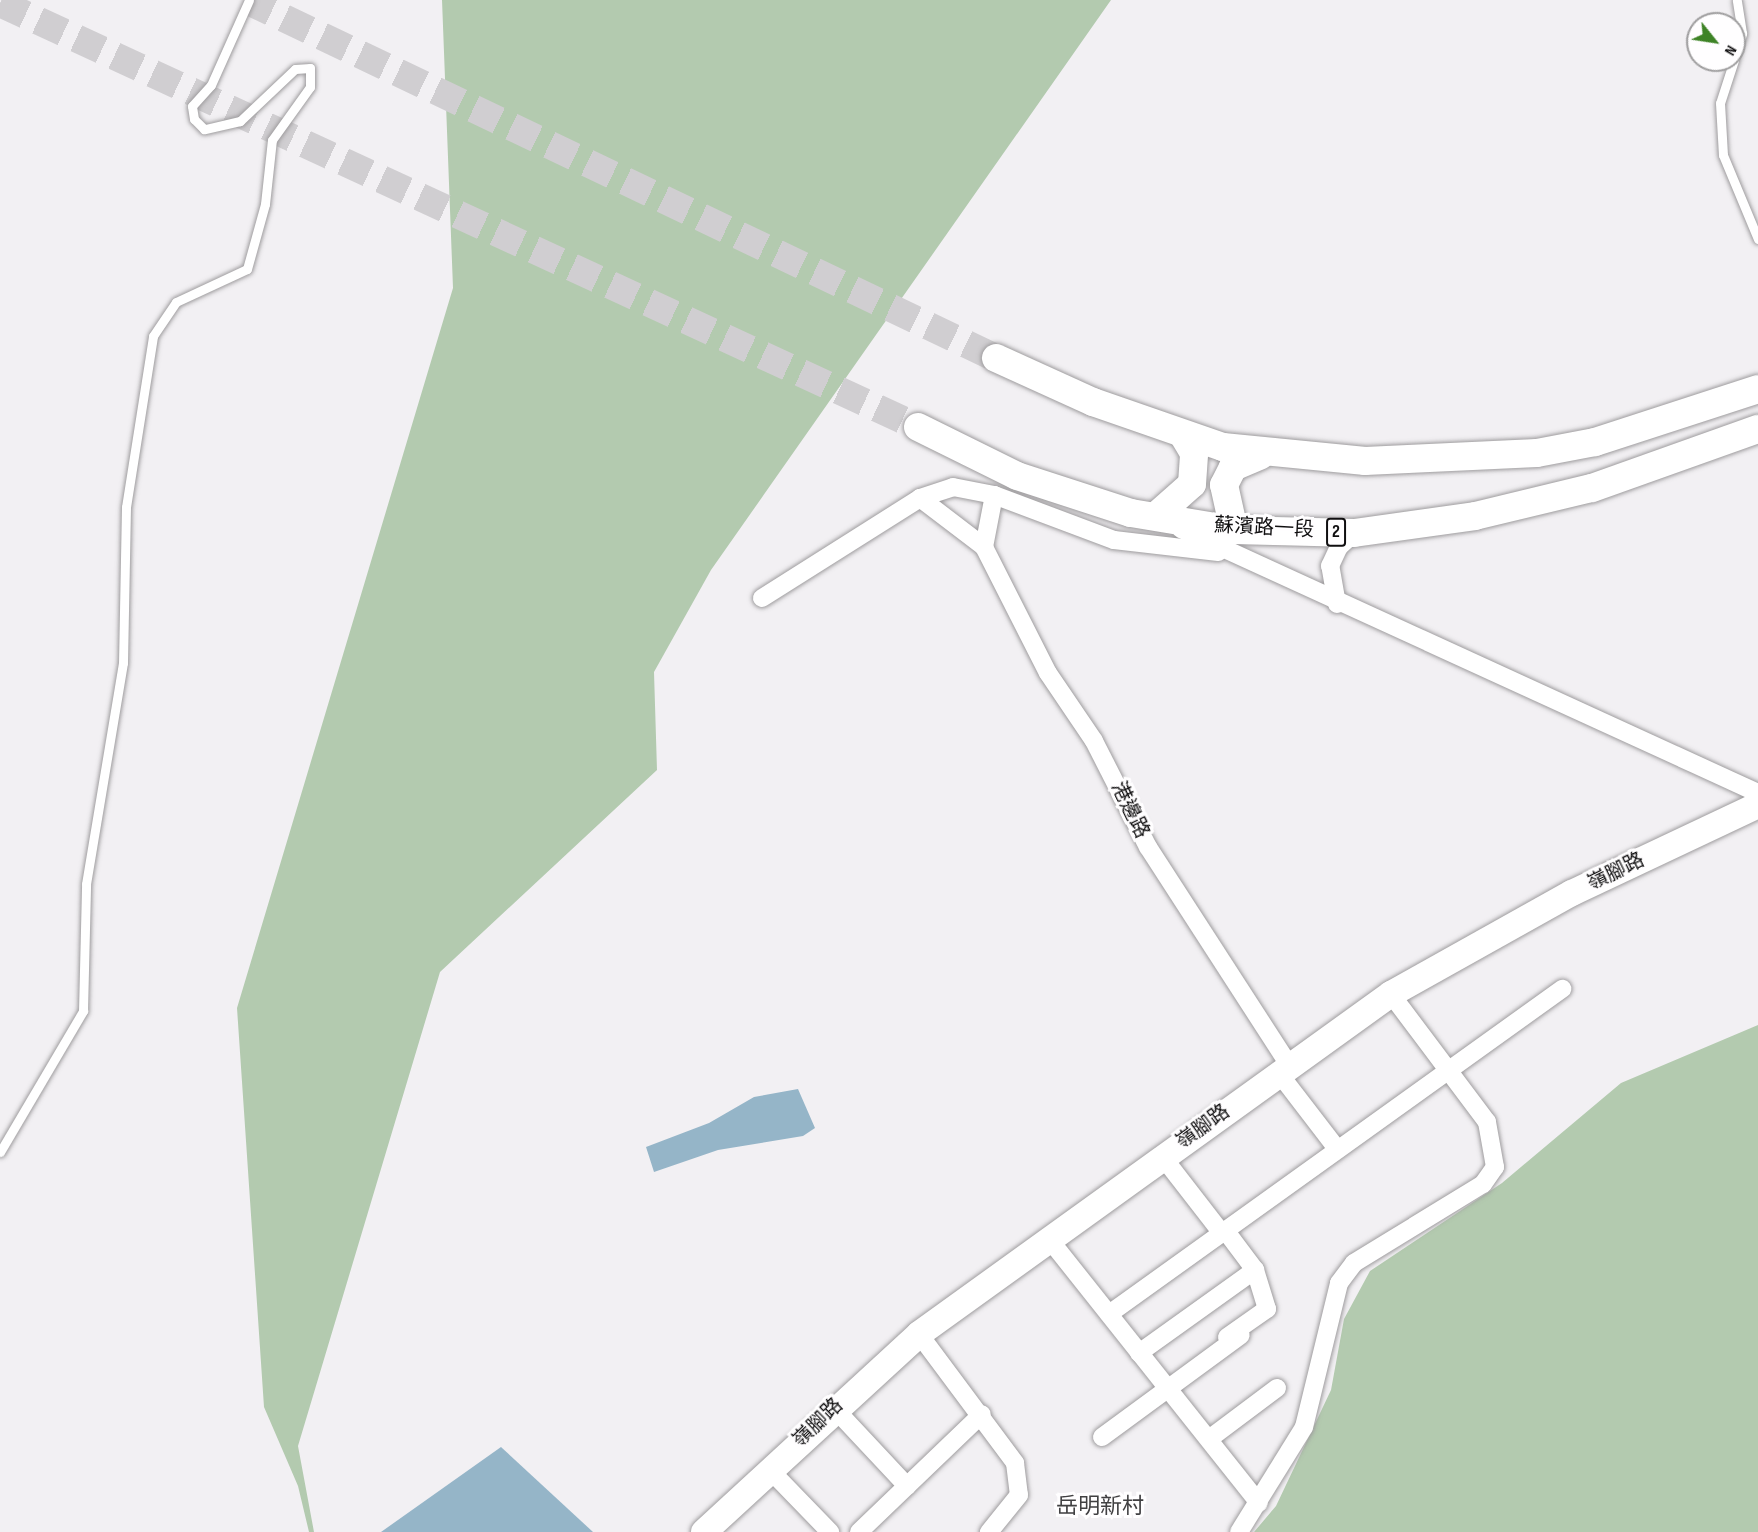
<!DOCTYPE html>
<html>
<head>
<meta charset="utf-8">
<style>
	body { margin:0 }
	#map { position:relative; width:1758px; height:1532px; overflow:hidden; background:#f2f0f3; font-family:"Sofia Sans Condensed","Noto Sans TC",sans-serif }
	div>[style] { position:absolute }
	.forest>* { inset:0; background:#b3caaf }
	.water>* { inset:0; background:#95b5c8 }
	.primary-tunnel>* { height:28px; margin-top:-14px; transform-origin:0; background:repeating-linear-gradient(90deg,#d0ced1 0 28px,transparent 0 42px) }
	.roads { filter:drop-shadow(0 0 2px #9e9c9e) drop-shadow(0 0 2px #9e9c9e) }
	.lane>* { height:9px; margin:-4.5px; padding:0 4.5px; transform-origin:4.5px; border-radius:4.5px; background:#fff }
	.street>* { height:18px; margin:-9px; padding:0 9px; transform-origin:9px; border-radius:9px; background:#fff }
	.secondary>* { height:26px; margin:-13px; padding:0 13px; transform-origin:13px; border-radius:13px; background:#fff }
	.primary>* { height:28px; margin:-14px; padding:0 14px; transform-origin:14px; border-radius:14px; background:#fff }
	span { translate:-50% -50%; white-space:nowrap; text-align:center; line-height:1.15; -webkit-text-stroke:6px #fffeff; paint-order:stroke }
	.shield-label span { padding:2px 4px; background:#fffeff; border:2px solid; border-radius:4px; -webkit-text-stroke-width:0 }
	.shield-label { font-size:18px; color:#100f10; font-weight:700 }
	.street-label { font-size:20px; color:#100f10 }
	.quarter-label { font-size:22px; color:#414042 }
	.north { position:absolute; left:1686px; top:12px; width:60px; height:60px; box-sizing:border-box; background:#fffeff; border:2px solid #9f9e9f; border-radius:50%; rotate:120deg; font-size:16px; font-weight:700; line-height:24px; text-align:center; color:#100f10 }
	.north::after { content:''; display:block; margin:auto; width:21px; height:27px; background:#3e8326; clip-path:polygon(50% 0,100% 100%,50% 72%,0 100%) }
</style>
</head>
<body>
<div id="map">
	<div class="forest">
		<i style="clip-path:polygon(442px 0,1111px 0,711px 570px,654px 672px,657px 770px,440px 972px,298px 1446px,314px 1532px,309px 1532px,298px 1486px,264px 1407px,237px 1008px,453px 288px)"></i>
		<i style="clip-path:polygon(1758px 1025px,1758px 1532px,1254px 1532px,1276px 1506px,1331px 1390px,1344px 1319px,1370px 1271px,1502px 1183px,1621px 1083px)"></i>
	</div>
	<div class="water">
		<i style="clip-path:polygon(798px 1089px,815px 1128px,803px 1136px,718px 1150px,654px 1172px,646px 1147px,709px 1123px,754px 1097px)"></i>
		<i style="clip-path:polygon(501px 1447px,593px 1532px,381px 1532px)"></i>
	</div>
	<div class="primary-tunnel">
		<i style="left:246px;top:0;width:831px;rotate:25.52deg"></i>
		<i style="left:0;top:3px;width:1011px;rotate:24.79deg"></i>
	</div>
	<div class="roads">
		<div class="lane">
			<i style="left:1734px;top:60px;width:45px;rotate:108deg"></i>
			<i style="left:1720px;top:103px;width:52px;rotate:86.7deg"></i>
			<i style="left:1723px;top:155px;width:91px;rotate:67.4deg"></i>
			<i style="left:1734px;top:60px;width:28px;rotate:-73deg"></i>
			<i style="left:1742px;top:33px;width:33px;rotate:-99deg"></i>
			<i style="left:0;top:1152px;width:164px;rotate:-59.5deg"></i>
			<i style="left:83px;top:1011px;width:127px;rotate:-88.6deg"></i>
			<i style="left:86px;top:884px;width:224px;rotate:-80.5deg"></i>
			<i style="left:123px;top:663px;width:156px;rotate:-88.9deg"></i>
			<i style="left:126px;top:507px;width:173px;rotate:-81deg"></i>
			<i style="left:153px;top:336px;width:41px;rotate:-55.9deg"></i>
			<i style="left:176px;top:302px;width:78px;rotate:-24.9deg"></i>
			<i style="left:247px;top:269px;width:67px;rotate:-74.5deg"></i>
			<i style="left:265px;top:204px;width:64px;rotate:-83.8deg"></i>
			<i style="left:272px;top:140px;width:65px;rotate:-54.4deg"></i>
			<i style="left:310px;top:87px;width:19px;rotate:-90deg"></i>
			<i style="left:310px;top:68px;width:15px;rotate:176deg"></i>
			<i style="left:295px;top:69px;width:76px;rotate:136.6deg"></i>
			<i style="left:240px;top:121px;width:37px;rotate:167deg"></i>
			<i style="left:204px;top:129px;width:14px;rotate:-135deg"></i>
			<i style="left:194px;top:119px;width:13px;rotate:-99deg"></i>
			<i style="left:192px;top:106px;width:28px;rotate:-48deg"></i>
			<i style="left:211px;top:85px;width:93px;rotate:-65.9deg"></i>
		</div>
		<div class="street">
			<i style="left:920px;top:498px;width:81px;rotate:37.4deg"></i>
			<i style="left:984px;top:547px;width:141px;rotate:63.1deg"></i>
			<i style="left:1048px;top:673px;width:82px;rotate:55.9deg"></i>
			<i style="left:1094px;top:741px;width:119px;rotate:63deg"></i>
			<i style="left:1148px;top:847px;width:260px;rotate:57.1deg"></i>
			<i style="left:1181px;top:529px;width:635px;rotate:24.59deg"></i>
			<i style="left:984px;top:547px;width:53px;rotate:-79.1deg"></i>
			<i style="left:762px;top:598px;width:187px;rotate:-32.3deg"></i>
			<i style="left:920px;top:498px;width:35px;rotate:-18deg"></i>
			<i style="left:953px;top:487px;width:42px;rotate:11deg"></i>
			<i style="left:994px;top:495px;width:128px;rotate:20.6deg"></i>
			<i style="left:1114px;top:540px;width:105px;rotate:6.6deg"></i>
			<i style="left:1337px;top:604px;width:39px;rotate:-100deg"></i>
			<i style="left:1330px;top:566px;width:21px;rotate:-65deg"></i>
			<i style="left:1339px;top:547px;width:21px;rotate:-43deg"></i>
			<i style="left:1278px;top:1072px;width:97px;rotate:52.5deg"></i>
			<i style="left:1162px;top:1156px;width:96px;rotate:52.2deg"></i>
			<i style="left:1049px;top:1239px;width:337px;rotate:51.5deg"></i>
			<i style="left:1109px;top:1314px;width:558px;rotate:-35.66deg"></i>
			<i style="left:919px;top:1334px;width:161px;rotate:53.3deg"></i>
			<i style="left:1015px;top:1463px;width:32px;rotate:83deg"></i>
			<i style="left:1019px;top:1495px;width:48px;rotate:129deg"></i>
			<i style="left:1227px;top:1337px;width:49px;rotate:-35deg"></i>
			<i style="left:1267px;top:1309px;width:41px;rotate:-107.1deg"></i>
			<i style="left:1139px;top:1353px;width:143px;rotate:-35.6deg"></i>
			<i style="left:1255px;top:1270px;width:50px;rotate:-126.9deg"></i>
			<i style="left:834px;top:1408px;width:107px;rotate:46.9deg"></i>
			<i style="left:1102px;top:1437px;width:172px;rotate:-36.3deg"></i>
			<i style="left:1209px;top:1439px;width:85px;rotate:-36.9deg"></i>
			<i style="left:769px;top:1469px;width:88px;rotate:45.9deg"></i>
			<i style="left:859px;top:1532px;width:170px;rotate:-43.8deg"></i>
			<i style="left:1239px;top:1532px;width:123px;rotate:-58.2deg"></i>
			<i style="left:1304px;top:1427px;width:148px;rotate:-76.3deg"></i>
			<i style="left:1339px;top:1283px;width:25px;rotate:-53deg"></i>
			<i style="left:1354px;top:1263px;width:151px;rotate:-31.5deg"></i>
			<i style="left:1483px;top:1184px;width:21px;rotate:-55deg"></i>
			<i style="left:1495px;top:1167px;width:46px;rotate:-100.1deg"></i>
			<i style="left:1487px;top:1122px;width:160px;rotate:-126.9deg"></i>
		</div>
		<div class="secondary">
			<i style="left:704px;top:1532px;width:292px;rotate:-42.6deg"></i>
			<i style="left:919px;top:1334px;width:582px;rotate:-35.77deg"></i>
			<i style="left:1391px;top:994px;width:207px;rotate:-29.2deg"></i>
			<i style="left:1572px;top:893px;width:206px;rotate:-25.3deg"></i>
		</div>
		<div class="primary">
			<i style="left:996px;top:358px;width:107px;rotate:24.4deg"></i>
			<i style="left:1093px;top:402px;width:138px;rotate:19.1deg"></i>
			<i style="left:1223px;top:447px;width:143px;rotate:5.6deg"></i>
			<i style="left:1365px;top:461px;width:172px;rotate:-2.7deg"></i>
			<i style="left:1537px;top:453px;width:59px;rotate:-10.7deg"></i>
			<i style="left:1595px;top:442px;width:171px;rotate:-18deg"></i>
			<i style="left:918px;top:427px;width:110px;rotate:26.3deg"></i>
			<i style="left:1017px;top:476px;width:120px;rotate:18deg"></i>
			<i style="left:1131px;top:513px;width:104px;rotate:9.4deg"></i>
			<i style="left:1234px;top:530px;width:120px;rotate:1.4deg"></i>
			<i style="left:1354px;top:533px;width:122px;rotate:-8deg"></i>
			<i style="left:1475px;top:516px;width:120px;rotate:-13.5deg"></i>
			<i style="left:1592px;top:488px;width:176px;rotate:-19.6deg"></i>
			<i style="left:1156px;top:516px;width:48px;rotate:-41.6deg"></i>
			<i style="left:1192px;top:484px;width:31px;rotate:-86deg"></i>
			<i style="left:1194px;top:453px;width:21px;rotate:-121deg"></i>
			<i style="left:1234px;top:530px;width:46px;rotate:-102.5deg"></i>
			<i style="left:1224px;top:485px;width:20px;rotate:-63deg"></i>
			<i style="left:1233px;top:467px;width:30px;rotate:-23deg"></i>
		</div>
	</div>
	<div class="shield-label">
		<span style="left:1336px;top:532px">2</span>
	</div>
	<div class="street-label">
		<span style="left:1264px;top:528px;rotate:3deg">蘇濱路一段</span>
		<span style="left:1130px;top:810px;rotate:64deg">港邊路</span>
		<span style="left:1616px;top:872px;rotate:-26deg">嶺腳路</span>
		<span style="left:1203px;top:1127px;rotate:-36deg">嶺腳路</span>
		<span style="left:818px;top:1423px;rotate:-44deg">嶺腳路</span>
	</div>
	<div class="quarter-label">
		<span style="left:1100px;top:1507px">岳明新村</span>
	</div>
	<div class="north">N</div>
</div>
</body>
</html>
